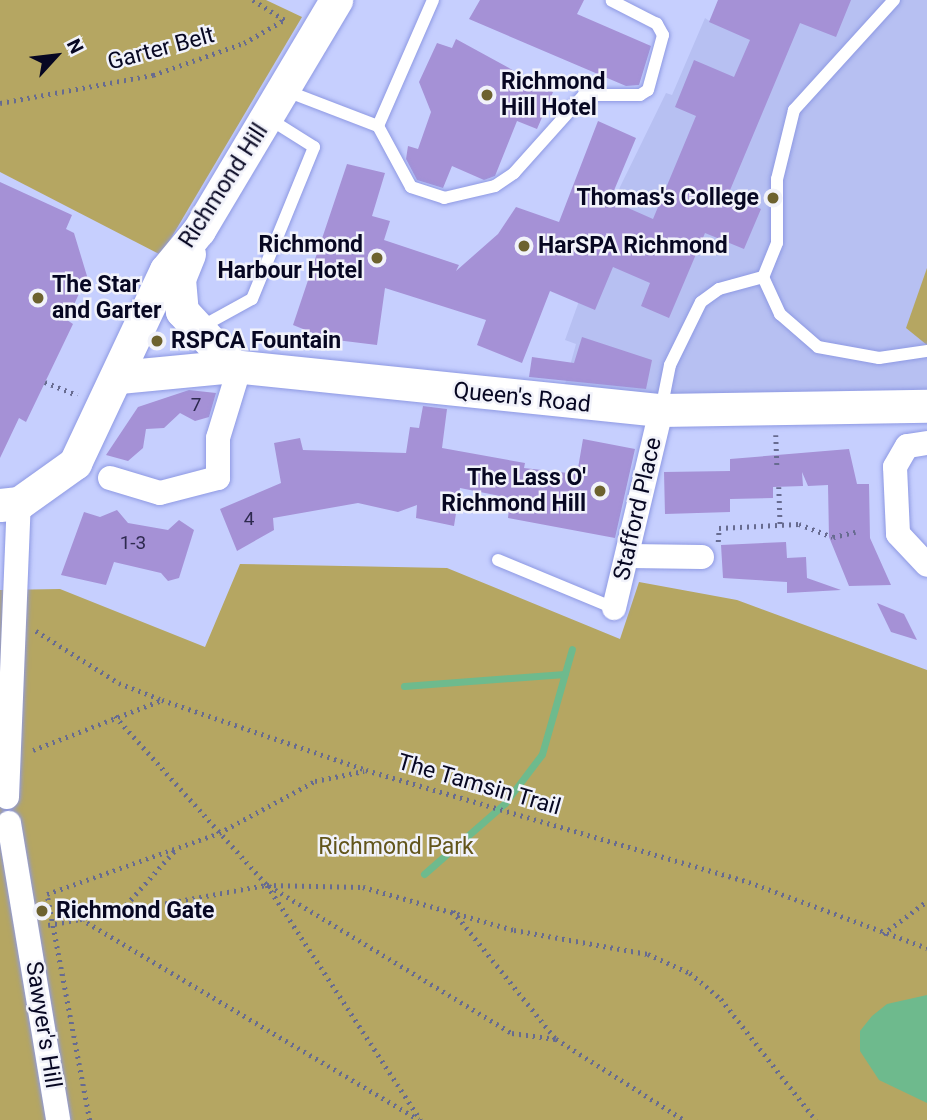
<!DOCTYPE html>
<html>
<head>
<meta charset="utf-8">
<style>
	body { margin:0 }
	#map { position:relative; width:927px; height:1120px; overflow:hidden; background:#c6cffe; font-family:Roboto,sans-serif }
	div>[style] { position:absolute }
	.built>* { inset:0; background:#b7c0f2 }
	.green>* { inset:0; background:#b5a662 }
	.water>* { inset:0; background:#6eba8d }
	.stream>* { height:7px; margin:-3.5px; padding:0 3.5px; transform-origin:3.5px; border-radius:3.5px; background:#6eba8d }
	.building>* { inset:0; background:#a591d6 }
	.path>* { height:4.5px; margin-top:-2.25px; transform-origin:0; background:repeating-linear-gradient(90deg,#676b90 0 2px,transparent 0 7px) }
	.roads { filter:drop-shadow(0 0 2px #8e99e3) drop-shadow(0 0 2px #8e99e3) }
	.service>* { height:12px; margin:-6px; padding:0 6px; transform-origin:6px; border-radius:6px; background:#fff }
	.minor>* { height:24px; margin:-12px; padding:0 12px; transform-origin:12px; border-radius:12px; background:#fff }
	.secondary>* { height:33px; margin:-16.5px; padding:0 16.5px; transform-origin:16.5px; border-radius:16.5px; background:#fff }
	.dots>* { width:19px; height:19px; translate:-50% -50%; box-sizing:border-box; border:4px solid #f1f2fa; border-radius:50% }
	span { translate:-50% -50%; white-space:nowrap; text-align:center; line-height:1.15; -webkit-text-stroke:5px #f1f2fa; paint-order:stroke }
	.number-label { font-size:19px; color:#2e2a4f }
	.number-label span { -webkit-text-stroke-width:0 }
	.street-label { font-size:23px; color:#070722 }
	.poi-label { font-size:23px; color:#070722; font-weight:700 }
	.left { translate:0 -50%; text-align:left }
	.right { translate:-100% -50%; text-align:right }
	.park-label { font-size:23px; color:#62551b }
	.north { position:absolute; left:21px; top:21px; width:70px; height:70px; -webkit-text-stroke:5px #f1f2fa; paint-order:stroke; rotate:63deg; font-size:19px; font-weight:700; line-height:28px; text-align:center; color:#070722 }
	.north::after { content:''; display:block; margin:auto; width:24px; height:32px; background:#070722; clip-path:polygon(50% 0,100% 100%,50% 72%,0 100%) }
</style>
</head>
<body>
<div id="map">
	<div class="built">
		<i style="clip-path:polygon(724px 0,927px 0,927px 394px,562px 395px,576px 344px,565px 340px,620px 187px,666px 93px,672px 95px,705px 18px,711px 22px)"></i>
	</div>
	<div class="green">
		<i style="clip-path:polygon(0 0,266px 0,302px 17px,161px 255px,0 172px)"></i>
		<i style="clip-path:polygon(927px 268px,927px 345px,906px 328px)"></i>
		<i style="clip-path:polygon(240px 564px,447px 568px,620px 639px,639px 582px,737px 600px,927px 670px,927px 1120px,0 1120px,0 590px,60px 589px,205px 647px)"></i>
	</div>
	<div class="water">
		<i style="clip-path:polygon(927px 995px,927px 1103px,879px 1080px,860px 1051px,860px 1031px,872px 1016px,887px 1004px)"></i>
	</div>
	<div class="stream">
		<i style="left:404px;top:686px;width:161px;rotate:-4.3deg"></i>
		<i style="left:424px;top:874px;width:108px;rotate:-41.2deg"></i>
		<i style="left:505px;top:803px;width:61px;rotate:-52.9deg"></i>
		<i style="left:542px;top:754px;width:109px;rotate:-74.1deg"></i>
	</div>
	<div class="building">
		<i style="clip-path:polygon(480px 0,584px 0,577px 14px,651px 46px,639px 85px,626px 86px,469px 19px)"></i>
		<i style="clip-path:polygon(718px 0,851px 0,836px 37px,800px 23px,728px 195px,761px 209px,744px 249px,705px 233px,669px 318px,641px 306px,650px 283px,613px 267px,595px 310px,550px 291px,522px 363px,477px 345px,486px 320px,385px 288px,377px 345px,328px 339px,293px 325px,347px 164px,385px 173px,372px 216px,390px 221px,384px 240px,459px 265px,456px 271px,498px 234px,516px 207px,559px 222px,598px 121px,636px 138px,610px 200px,653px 219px,696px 116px,675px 107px,694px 60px,734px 77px,750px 40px,709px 22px)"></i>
		<i style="clip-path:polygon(456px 39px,553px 92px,537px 129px,517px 121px,495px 176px,484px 180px,452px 166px,443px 188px,417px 180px,406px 159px,408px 146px,418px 149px,431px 112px,419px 82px,437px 43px,452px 48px)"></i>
		<i style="clip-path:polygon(0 182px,72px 215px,66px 229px,74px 233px,87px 276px,67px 320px,73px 324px,26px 422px,19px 418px,0 458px)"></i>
		<i style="clip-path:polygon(582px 337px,652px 360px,646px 389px,529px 377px,532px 357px,574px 363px)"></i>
		<i style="clip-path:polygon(189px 390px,216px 393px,209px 417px,195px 421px,180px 413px,164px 428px,146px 429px,143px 448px,128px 461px,106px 455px,138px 407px)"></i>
		<i style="clip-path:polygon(423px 406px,447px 409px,442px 448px,525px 463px,524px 468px,577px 474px,583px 439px,635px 449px,615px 538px,508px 518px,510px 498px,460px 488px,454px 526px,416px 518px,417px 505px,398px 512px,358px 503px,273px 518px,274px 530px,237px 551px,220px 509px,281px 483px,274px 443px,300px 438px,303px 450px,406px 453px,410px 427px,419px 428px)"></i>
		<i style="clip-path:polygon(849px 449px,857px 484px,869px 484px,870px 538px,891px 585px,849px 586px,829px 537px,828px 485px,808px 486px,802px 472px,803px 486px,773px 487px,773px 498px,730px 499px,730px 512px,665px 514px,664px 472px,730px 471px,730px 459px)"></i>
		<i style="clip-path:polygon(117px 510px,128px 523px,168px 530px,179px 520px,194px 530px,179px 578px,168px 581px,161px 573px,114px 562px,106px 585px,61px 575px,84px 512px,100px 517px)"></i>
		<i style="clip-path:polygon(786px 542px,787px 558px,806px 557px,807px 578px,841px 590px,787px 593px,787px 582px,723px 578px,721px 545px)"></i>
		<i style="clip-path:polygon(877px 603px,904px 614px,917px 640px,891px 632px)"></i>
	</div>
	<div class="path">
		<i style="left:253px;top:0;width:38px;rotate:32deg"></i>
		<i style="left:0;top:103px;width:156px;rotate:-10.4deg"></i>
		<i style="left:153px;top:75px;width:96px;rotate:-19.4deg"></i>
		<i style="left:244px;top:43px;width:46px;rotate:-29.9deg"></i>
		<i style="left:45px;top:382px;width:35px;rotate:22deg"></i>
		<i style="left:776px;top:435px;width:34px;rotate:88deg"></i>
		<i style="left:779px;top:487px;width:38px;rotate:88deg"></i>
		<i style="left:718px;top:542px;width:14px;rotate:-86deg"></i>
		<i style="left:719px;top:528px;width:80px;rotate:-2.9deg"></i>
		<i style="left:799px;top:524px;width:36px;rotate:21deg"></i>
		<i style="left:833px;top:537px;width:23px;rotate:-13deg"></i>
		<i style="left:36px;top:631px;width:98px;rotate:32.1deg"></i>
		<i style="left:119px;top:683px;width:44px;rotate:21.3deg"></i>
		<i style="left:115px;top:716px;width:227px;rotate:48deg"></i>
		<i style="left:267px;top:885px;width:281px;rotate:56.8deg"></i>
		<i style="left:33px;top:750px;width:138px;rotate:-21.2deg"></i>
		<i style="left:162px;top:700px;width:216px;rotate:18.9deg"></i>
		<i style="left:366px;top:770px;width:399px;rotate:16.3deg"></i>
		<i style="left:749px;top:882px;width:190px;rotate:20.3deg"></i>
		<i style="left:269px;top:886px;width:284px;rotate:31.2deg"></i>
		<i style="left:512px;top:1033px;width:44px;rotate:7.8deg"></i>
		<i style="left:47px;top:894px;width:182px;rotate:-19.5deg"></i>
		<i style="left:219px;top:833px;width:109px;rotate:-28.4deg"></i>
		<i style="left:315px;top:781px;width:50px;rotate:-11.5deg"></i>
		<i style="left:48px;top:898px;width:226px;rotate:79.3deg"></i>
		<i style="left:126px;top:905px;width:75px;rotate:-48.2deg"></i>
		<i style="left:453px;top:911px;width:164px;rotate:51.2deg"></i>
		<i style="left:556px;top:1039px;width:151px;rotate:32.3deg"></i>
		<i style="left:81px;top:919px;width:393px;rotate:30.7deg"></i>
		<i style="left:48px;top:925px;width:223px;rotate:-10.4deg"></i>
		<i style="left:267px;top:885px;width:96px;rotate:1.2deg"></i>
		<i style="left:363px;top:887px;width:157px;rotate:15.9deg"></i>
		<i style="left:514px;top:930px;width:136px;rotate:10.2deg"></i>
		<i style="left:648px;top:954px;width:46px;rotate:24.3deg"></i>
		<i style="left:690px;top:973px;width:40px;rotate:40deg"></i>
		<i style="left:721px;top:999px;width:154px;rotate:51.9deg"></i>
		<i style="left:883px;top:934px;width:55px;rotate:-36.9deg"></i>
	</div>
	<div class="roads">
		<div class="service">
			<i style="left:433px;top:0;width:137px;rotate:113.6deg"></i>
			<i style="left:378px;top:126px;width:69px;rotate:61.6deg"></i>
			<i style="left:411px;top:187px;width:35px;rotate:18deg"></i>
			<i style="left:444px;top:198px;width:52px;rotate:-13.2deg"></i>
			<i style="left:495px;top:186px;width:23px;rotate:-34deg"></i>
			<i style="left:514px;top:173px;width:105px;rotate:-48.1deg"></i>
			<i style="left:584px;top:95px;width:56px"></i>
			<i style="left:640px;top:95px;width:9px;rotate:-32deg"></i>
			<i style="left:648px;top:90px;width:57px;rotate:-74.7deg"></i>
			<i style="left:663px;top:35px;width:13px;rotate:-119deg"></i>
			<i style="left:657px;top:24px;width:51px;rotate:-152.9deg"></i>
			<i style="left:894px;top:0;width:149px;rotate:132.3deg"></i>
			<i style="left:794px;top:110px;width:71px;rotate:103.8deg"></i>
			<i style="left:777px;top:179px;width:64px;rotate:90deg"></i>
			<i style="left:777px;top:243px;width:37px;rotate:112deg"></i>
			<i style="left:763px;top:277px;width:41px;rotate:65.3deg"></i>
			<i style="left:780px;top:314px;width:50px;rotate:41deg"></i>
			<i style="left:818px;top:347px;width:62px;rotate:10.2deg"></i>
			<i style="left:879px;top:358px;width:49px;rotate:-8.3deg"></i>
			<i style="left:284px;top:90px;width:101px;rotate:21deg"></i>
			<i style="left:201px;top:327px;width:58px;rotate:-28.8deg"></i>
			<i style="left:252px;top:299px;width:164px;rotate:-67.8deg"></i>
			<i style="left:314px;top:147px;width:54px;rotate:-147.8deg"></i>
			<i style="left:661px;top:410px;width:46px;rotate:-78.7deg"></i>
			<i style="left:670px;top:365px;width:70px;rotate:-63.8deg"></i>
			<i style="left:701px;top:302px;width:22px;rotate:-36deg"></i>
			<i style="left:719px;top:289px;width:46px;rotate:-15.3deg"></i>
			<i style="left:498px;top:560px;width:126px;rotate:22.5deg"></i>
		</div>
		<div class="minor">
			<i style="left:927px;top:443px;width:20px;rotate:171deg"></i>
			<i style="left:907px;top:446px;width:24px;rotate:120deg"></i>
			<i style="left:895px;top:467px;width:67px;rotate:87.4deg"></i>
			<i style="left:898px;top:534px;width:42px;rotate:46.9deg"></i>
			<i style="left:110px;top:478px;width:52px;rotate:16.7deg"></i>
			<i style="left:160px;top:493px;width:60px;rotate:-14.5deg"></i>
			<i style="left:218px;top:478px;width:40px;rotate:-90deg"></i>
			<i style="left:218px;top:438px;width:75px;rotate:-73deg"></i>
			<i style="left:630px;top:556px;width:72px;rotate:0.8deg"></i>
			<i style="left:614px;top:608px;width:204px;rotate:-76.6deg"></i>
			<i style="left:7px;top:797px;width:294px;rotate:-87.7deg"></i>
			<i style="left:9px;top:823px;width:301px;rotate:80.6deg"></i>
		</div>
		<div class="secondary">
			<i style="left:189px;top:254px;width:27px;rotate:112deg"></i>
			<i style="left:179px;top:279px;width:32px;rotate:85deg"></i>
			<i style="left:182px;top:311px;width:75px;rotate:47.2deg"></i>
			<i style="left:119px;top:377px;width:115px;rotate:-5.5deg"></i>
			<i style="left:233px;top:366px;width:430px;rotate:5.9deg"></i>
			<i style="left:661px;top:410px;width:266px;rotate:-0.9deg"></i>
			<i style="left:0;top:505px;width:19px;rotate:-6deg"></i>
			<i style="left:19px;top:503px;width:69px;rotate:-35.5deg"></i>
			<i style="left:75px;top:463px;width:213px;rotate:-64.8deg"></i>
			<i style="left:166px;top:270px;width:52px;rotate:-50.5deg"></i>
			<i style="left:199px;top:230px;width:268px;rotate:-59.2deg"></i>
		</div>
	</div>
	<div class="dots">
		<i style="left:487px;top:95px;background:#6d622f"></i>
		<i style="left:773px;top:198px;background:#6d622f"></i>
		<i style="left:524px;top:246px;background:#6d622f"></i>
		<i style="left:377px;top:258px;background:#6d622f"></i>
		<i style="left:38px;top:298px;background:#6d622f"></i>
		<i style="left:157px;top:341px;background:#6d622f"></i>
		<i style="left:600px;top:491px;background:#6d622f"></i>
		<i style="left:42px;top:911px;background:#6d622f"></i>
	</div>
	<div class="number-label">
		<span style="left:196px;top:405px">7</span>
		<span style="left:249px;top:519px">4</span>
		<span style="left:133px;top:543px">1-3</span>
	</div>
	<div class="street-label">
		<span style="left:161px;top:49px;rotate:-15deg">Garter Belt</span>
		<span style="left:224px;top:186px;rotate:-57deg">Richmond Hill</span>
		<span style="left:522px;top:398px;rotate:6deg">Queen's Road</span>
		<span style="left:638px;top:509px;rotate:-77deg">Stafford Place</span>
		<span style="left:479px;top:785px;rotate:16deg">The Tamsin Trail</span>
		<span style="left:43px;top:1025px;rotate:81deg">Sawyer's Hill</span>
	</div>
	<div class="poi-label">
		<span class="left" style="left:501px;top:95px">Richmond<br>Hill Hotel</span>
		<span class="right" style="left:759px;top:198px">Thomas's College</span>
		<span class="right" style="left:363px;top:258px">Richmond<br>Harbour Hotel</span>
		<span class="left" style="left:538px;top:246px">HarSPA Richmond</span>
		<span class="left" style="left:52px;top:298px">The Star<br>and Garter</span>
		<span class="left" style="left:171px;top:341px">RSPCA Fountain</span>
		<span class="right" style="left:586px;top:491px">The Lass O'<br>Richmond Hill</span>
		<span class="left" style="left:56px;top:911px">Richmond Gate</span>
	</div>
	<div class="park-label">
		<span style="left:396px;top:847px">Richmond Park</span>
	</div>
	<div class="north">N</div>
</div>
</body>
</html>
